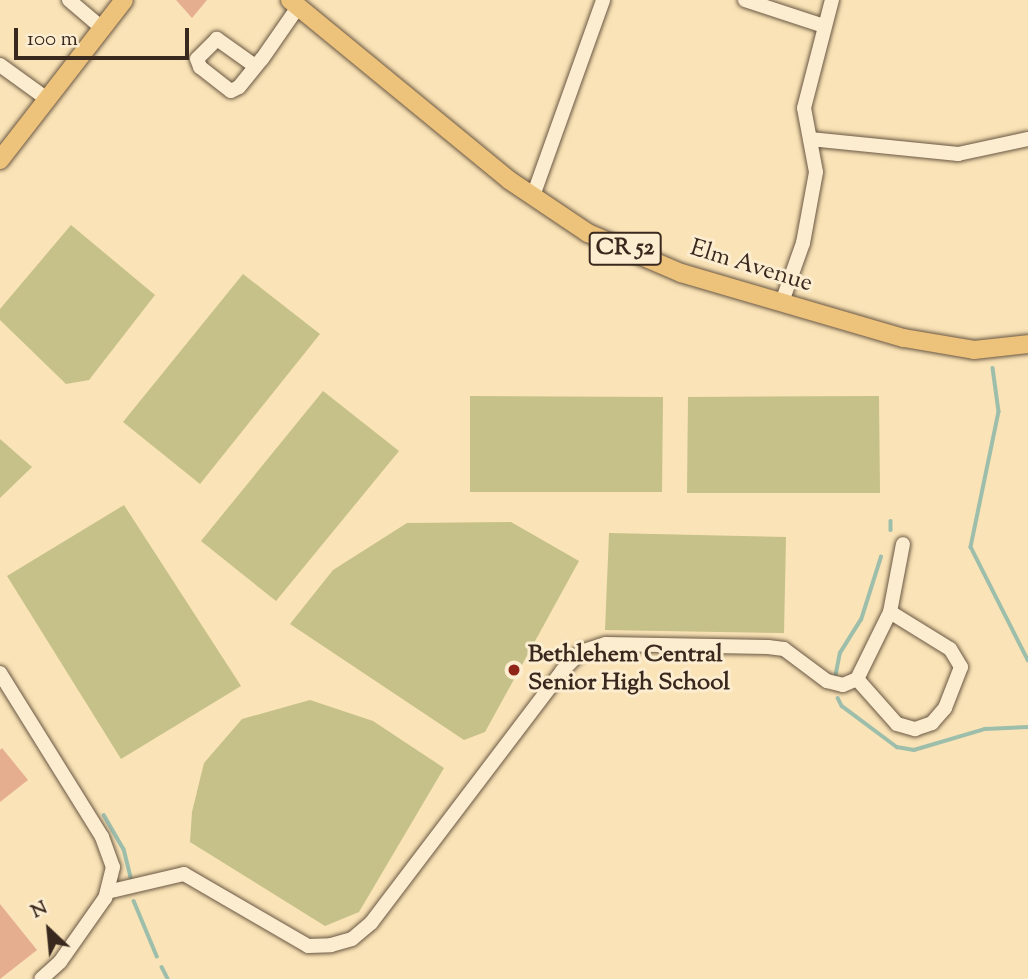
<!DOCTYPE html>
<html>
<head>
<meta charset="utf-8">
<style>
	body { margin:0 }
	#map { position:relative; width:1028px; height:979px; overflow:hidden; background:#fae3b6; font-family:"Sorts Mill Goudy",serif }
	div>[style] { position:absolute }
	.green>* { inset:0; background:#c5c189 }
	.stream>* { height:3.5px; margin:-1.75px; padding:0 1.75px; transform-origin:1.75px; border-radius:1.75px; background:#9ebeac }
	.building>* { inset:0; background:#e5ae8e }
	.roads { filter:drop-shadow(0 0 2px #695743) drop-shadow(0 0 2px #695743) }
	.minor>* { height:14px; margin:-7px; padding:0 7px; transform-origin:7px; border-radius:7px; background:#fcedd0 }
	.major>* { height:18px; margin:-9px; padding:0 9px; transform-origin:9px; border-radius:9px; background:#edc27b }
	.dots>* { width:19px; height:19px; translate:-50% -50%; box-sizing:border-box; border:4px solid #fcedd0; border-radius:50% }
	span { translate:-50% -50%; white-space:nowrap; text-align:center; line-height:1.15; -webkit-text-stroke:6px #fcedd0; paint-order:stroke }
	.shield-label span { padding:2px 5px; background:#fcedd0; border:2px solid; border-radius:5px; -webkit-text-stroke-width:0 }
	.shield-label { font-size:23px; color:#39281d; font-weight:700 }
	.street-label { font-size:24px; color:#39281d }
	.poi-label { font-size:24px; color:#39281d; font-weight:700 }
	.left { translate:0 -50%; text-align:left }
	.north { position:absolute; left:14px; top:895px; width:70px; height:70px; -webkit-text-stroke:5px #fcedd0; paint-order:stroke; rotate:334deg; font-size:19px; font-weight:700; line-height:28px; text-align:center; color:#39281d }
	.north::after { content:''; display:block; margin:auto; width:24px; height:32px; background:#39281d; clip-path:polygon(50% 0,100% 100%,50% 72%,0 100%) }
	.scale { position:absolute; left:14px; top:28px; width:175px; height:32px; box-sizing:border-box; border:4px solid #39281d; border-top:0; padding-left:9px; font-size:21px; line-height:24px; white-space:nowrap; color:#39281d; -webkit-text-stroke:5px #fcedd0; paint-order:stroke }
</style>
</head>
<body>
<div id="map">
	<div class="green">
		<i style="clip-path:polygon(71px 225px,155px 295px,89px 380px,66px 384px,0 320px,0 309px)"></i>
		<i style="clip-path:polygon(243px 274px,320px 334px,200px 484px,123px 422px)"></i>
		<i style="clip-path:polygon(323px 391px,399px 451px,276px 601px,201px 541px)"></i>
		<i style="clip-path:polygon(470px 396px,663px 397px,662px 492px,470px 492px)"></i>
		<i style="clip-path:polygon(879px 396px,880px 493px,687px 493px,688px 397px)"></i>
		<i style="clip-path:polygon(0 439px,32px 467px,0 498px)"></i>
		<i style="clip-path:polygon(124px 505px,241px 686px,121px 759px,7px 576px)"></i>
		<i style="clip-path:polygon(511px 522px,579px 561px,485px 732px,464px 740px,290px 624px,333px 570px,407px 523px)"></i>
		<i style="clip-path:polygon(609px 533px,786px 537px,784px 633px,605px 630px)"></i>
		<i style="clip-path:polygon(310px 700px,373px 721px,444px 768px,359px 912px,325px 926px,190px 842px,192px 812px,204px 763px,242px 719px)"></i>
	</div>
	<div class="stream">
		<i style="left:993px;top:368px;width:44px;rotate:82.2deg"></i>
		<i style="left:999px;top:412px;width:138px;rotate:101.7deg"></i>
		<i style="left:971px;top:547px;width:127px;rotate:63.2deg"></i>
		<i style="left:891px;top:521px;width:9px;rotate:90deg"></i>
		<i style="left:835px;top:678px;width:25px;rotate:-79deg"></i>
		<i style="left:840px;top:653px;width:39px;rotate:-58deg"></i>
		<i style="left:861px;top:620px;width:66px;rotate:-72.4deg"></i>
		<i style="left:838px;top:698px;width:9px;rotate:63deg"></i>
		<i style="left:842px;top:706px;width:69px;rotate:36.7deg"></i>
		<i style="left:897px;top:747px;width:17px;rotate:10deg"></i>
		<i style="left:914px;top:750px;width:74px;rotate:-16.5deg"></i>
		<i style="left:985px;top:729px;width:43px;rotate:-2.7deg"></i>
		<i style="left:104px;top:815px;width:39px;rotate:60deg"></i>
		<i style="left:124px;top:849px;width:29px;rotate:76deg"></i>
		<i style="left:134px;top:901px;width:60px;rotate:67.3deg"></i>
		<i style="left:162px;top:967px;width:13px;rotate:63deg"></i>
	</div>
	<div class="building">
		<i style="clip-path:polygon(176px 0,207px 0,192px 18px)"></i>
		<i style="clip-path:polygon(2px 748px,28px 780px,0 802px,0 750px)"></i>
		<i style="clip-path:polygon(0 904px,37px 950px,0 979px)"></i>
	</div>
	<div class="roads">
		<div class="minor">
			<i style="left:69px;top:0;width:43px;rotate:40.3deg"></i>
			<i style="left:745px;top:0;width:83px;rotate:18.2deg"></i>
			<i style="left:0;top:65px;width:58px;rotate:35.9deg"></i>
			<i style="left:255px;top:66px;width:47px;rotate:-144.6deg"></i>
			<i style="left:217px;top:39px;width:28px;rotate:135deg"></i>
			<i style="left:197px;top:59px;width:9px;rotate:69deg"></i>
			<i style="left:200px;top:67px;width:39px;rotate:38deg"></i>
			<i style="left:231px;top:91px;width:9px;rotate:-27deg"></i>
			<i style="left:239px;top:87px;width:36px;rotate:-51deg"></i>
			<i style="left:262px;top:59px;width:63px;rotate:-55.3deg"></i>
			<i style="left:810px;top:139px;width:149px;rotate:5.8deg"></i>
			<i style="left:958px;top:154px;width:72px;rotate:-12.1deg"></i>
			<i style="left:533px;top:196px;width:208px;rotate:-70.3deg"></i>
			<i style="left:782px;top:302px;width:63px;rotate:-70.4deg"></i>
			<i style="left:803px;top:243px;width:72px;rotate:-79.6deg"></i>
			<i style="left:816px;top:172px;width:65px;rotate:-100.6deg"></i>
			<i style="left:804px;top:108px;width:112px;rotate:-75.5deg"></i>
			<i style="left:890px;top:612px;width:75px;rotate:116.2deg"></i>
			<i style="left:857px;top:679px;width:60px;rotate:48.4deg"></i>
			<i style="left:897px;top:724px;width:19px;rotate:16deg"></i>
			<i style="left:915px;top:729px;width:18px;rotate:-19deg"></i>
			<i style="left:932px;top:723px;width:20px;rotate:-49deg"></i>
			<i style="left:945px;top:708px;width:44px;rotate:-68.7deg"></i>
			<i style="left:961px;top:667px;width:21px;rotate:-121deg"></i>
			<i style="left:950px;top:649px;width:70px;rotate:-148.3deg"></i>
			<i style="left:890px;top:612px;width:69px;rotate:-79.2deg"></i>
			<i style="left:0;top:673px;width:193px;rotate:58.1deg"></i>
			<i style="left:102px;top:837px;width:32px;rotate:70deg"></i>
			<i style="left:113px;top:867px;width:32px;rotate:104deg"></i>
			<i style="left:105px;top:898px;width:78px;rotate:125.1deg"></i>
			<i style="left:60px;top:962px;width:25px;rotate:138deg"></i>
			<i style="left:107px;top:892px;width:79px;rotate:-13.2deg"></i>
			<i style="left:184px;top:874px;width:143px;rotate:30.1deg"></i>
			<i style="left:308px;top:946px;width:23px;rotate:-2deg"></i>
			<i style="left:331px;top:945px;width:22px;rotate:-16deg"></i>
			<i style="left:352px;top:939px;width:25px;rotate:-40deg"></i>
			<i style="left:371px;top:923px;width:316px;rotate:-52.8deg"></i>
			<i style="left:562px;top:671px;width:27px;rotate:-45deg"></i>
			<i style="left:581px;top:652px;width:26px;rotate:-18deg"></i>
			<i style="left:606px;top:644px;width:162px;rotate:1.1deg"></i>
			<i style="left:768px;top:647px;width:16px;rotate:7deg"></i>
			<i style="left:784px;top:649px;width:54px;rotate:36.7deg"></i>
			<i style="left:827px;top:681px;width:16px;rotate:14deg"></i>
			<i style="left:843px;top:685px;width:15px;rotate:-23deg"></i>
		</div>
		<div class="major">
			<i style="left:290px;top:0;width:283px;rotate:39.4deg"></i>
			<i style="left:509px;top:180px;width:95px;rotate:33.9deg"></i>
			<i style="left:588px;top:233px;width:101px;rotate:23.3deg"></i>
			<i style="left:681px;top:273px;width:232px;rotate:16.3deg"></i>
			<i style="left:904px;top:338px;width:71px;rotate:9.7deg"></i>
			<i style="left:974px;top:350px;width:54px;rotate:-6.3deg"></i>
			<i style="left:0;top:160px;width:202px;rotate:-52.2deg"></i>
		</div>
	</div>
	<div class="dots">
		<i style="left:514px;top:670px;background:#8f2418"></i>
	</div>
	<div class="shield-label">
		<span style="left:625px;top:249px">CR 52</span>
	</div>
	<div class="street-label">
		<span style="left:751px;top:267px;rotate:17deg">Elm Avenue</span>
	</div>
	<div class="poi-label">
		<span class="left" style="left:528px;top:670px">Bethlehem Central<br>Senior High School</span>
	</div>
	<div class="north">N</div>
	<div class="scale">100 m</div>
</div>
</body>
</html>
